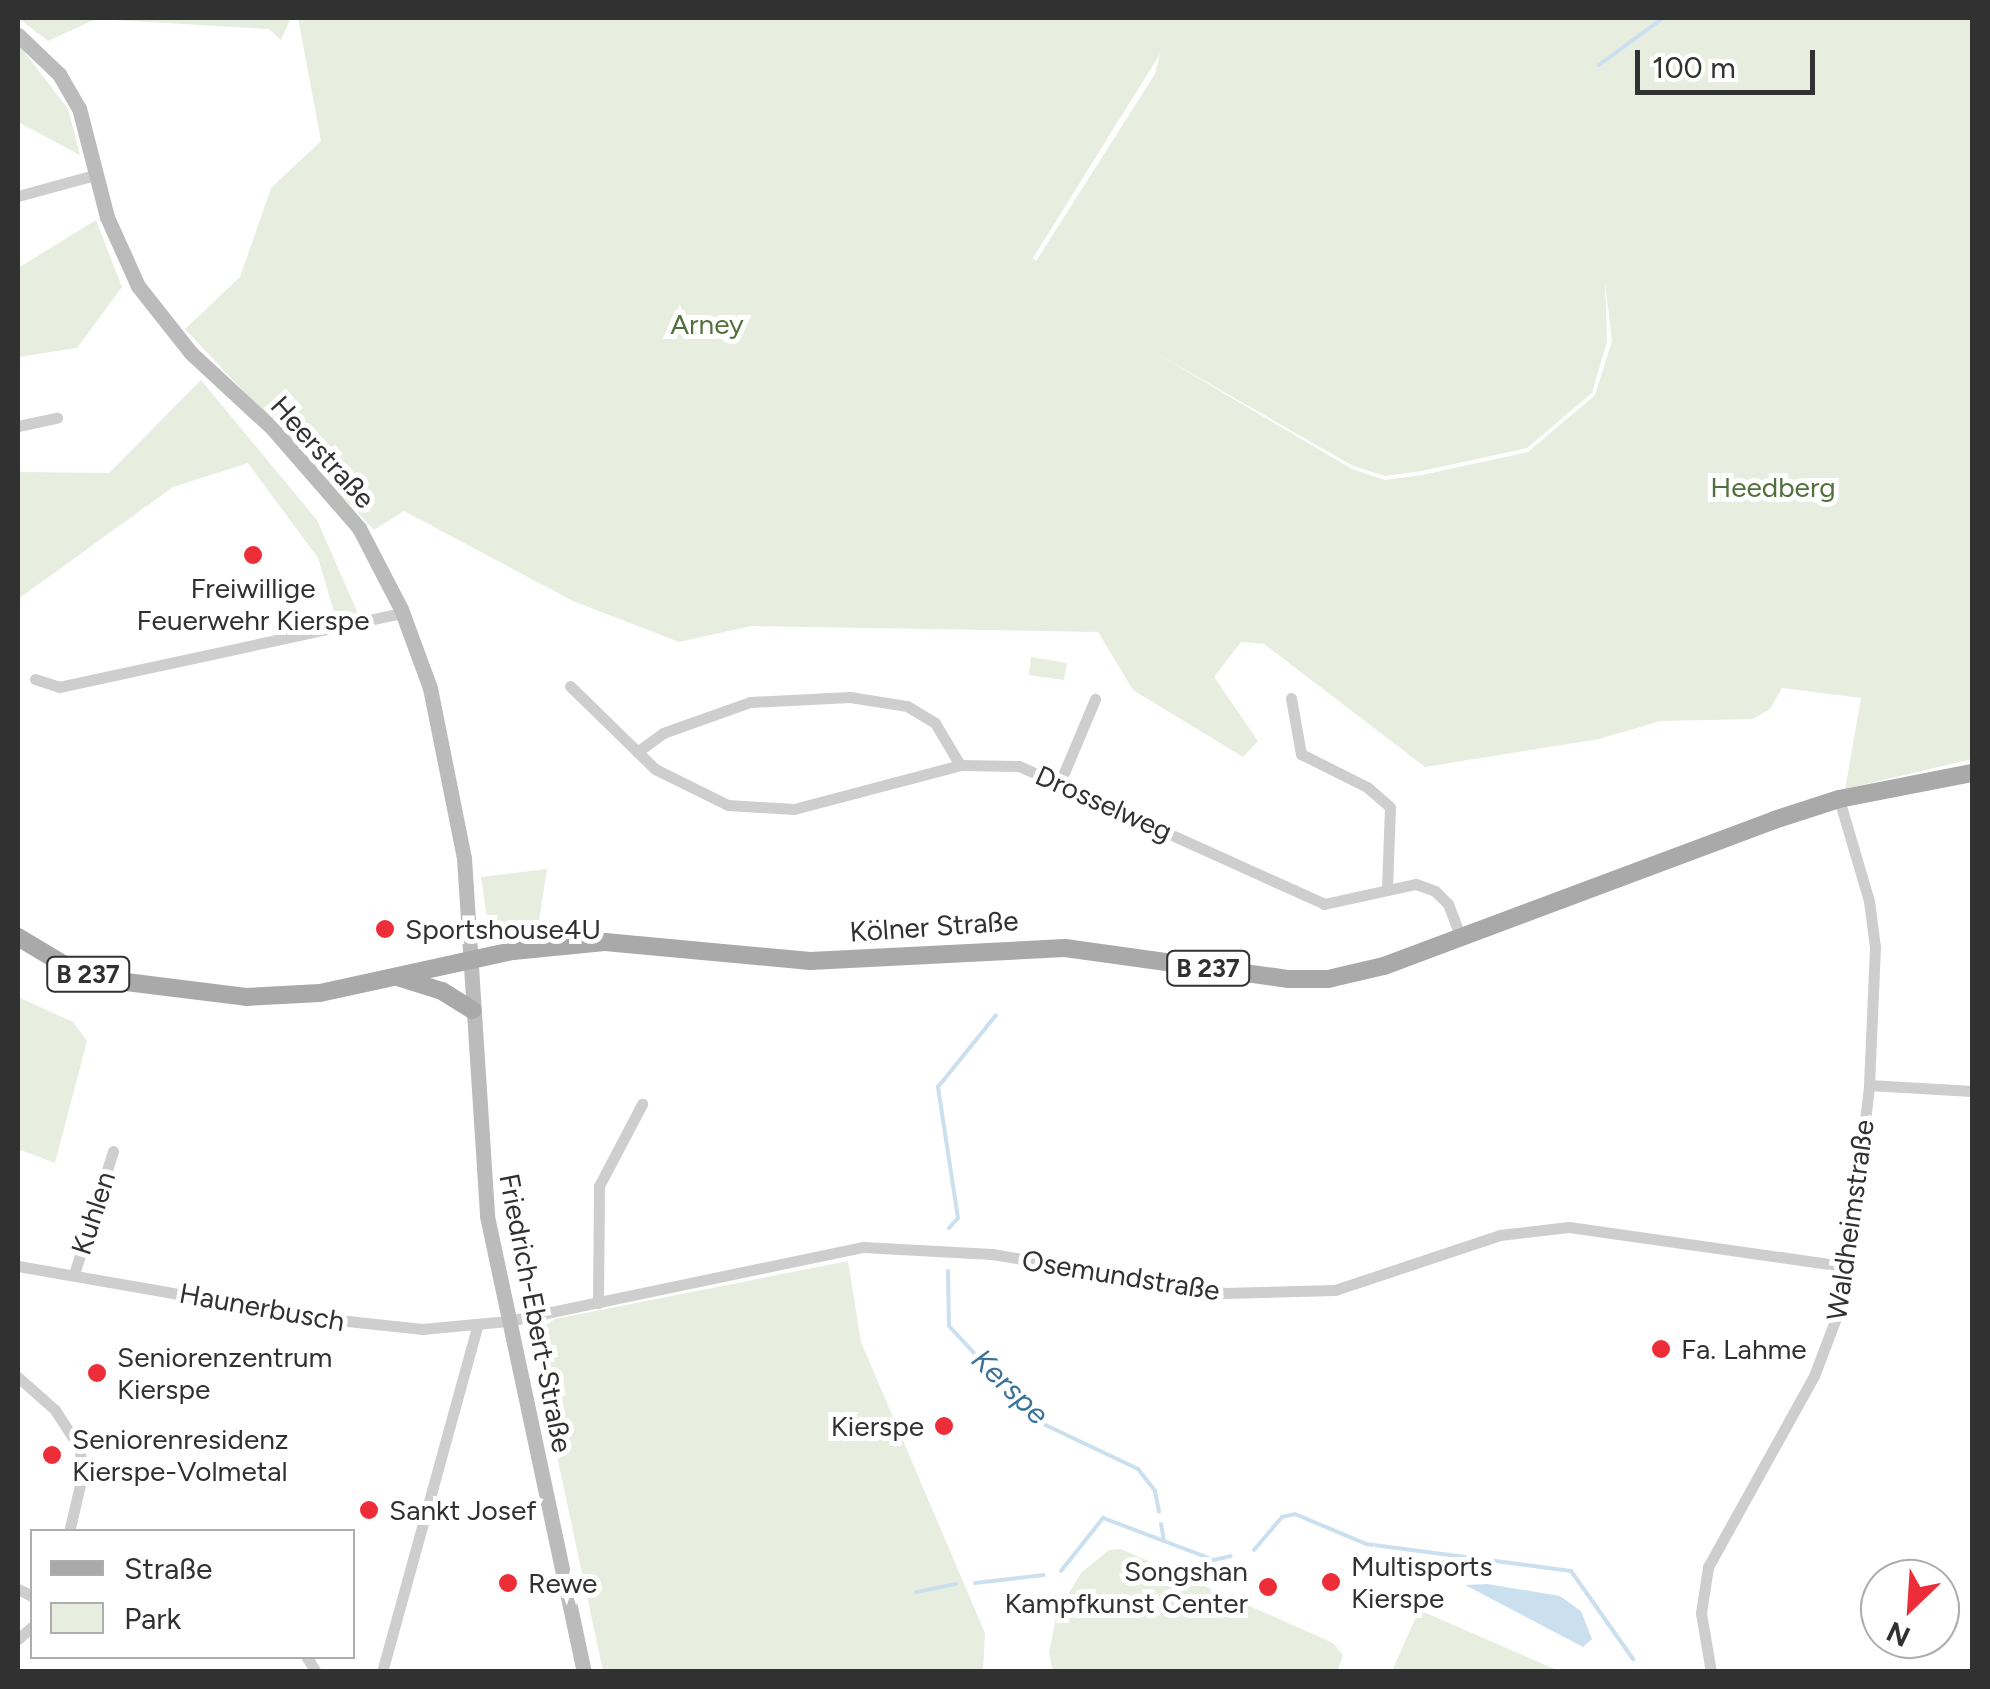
<!DOCTYPE html>
<html>
<head>
<meta charset="utf-8">
<style>
	body { margin:0 }
	#map { position:relative; width:1990px; height:1689px; overflow:hidden; background:#fff; font-family:Figtree,sans-serif }
	div>[style] { position:absolute }
	.green>* { inset:0; background:#e7eedf }
	.water>* { inset:0; background:#cbe0ee }
	.stream>* { height:4px; margin:-2px; padding:0 2px; transform-origin:2px; border-radius:2px; background:#cbe0ee }
	.street>* { height:11px; margin:-5.5px; padding:0 5.5px; transform-origin:5.5px; border-radius:5.5px; background:#cecece }
	.secondary>* { height:15px; margin:-7.5px; padding:0 7.5px; transform-origin:7.5px; border-radius:7.5px; background:#bbb }
	.primary>* { height:18px; margin:-9px; padding:0 9px; transform-origin:9px; border-radius:9px; background:#a9a9a9 }
	.dots>* { width:28px; height:28px; translate:-50% -50%; box-sizing:border-box; border:5px solid #fff; border-radius:50% }
	span { translate:-50% -50%; white-space:nowrap; text-align:center; line-height:1.15; -webkit-text-stroke:10px #fff; paint-order:stroke }
	.shield-label span { padding:2px 8px; background:#fff; border:2px solid; border-radius:8px; -webkit-text-stroke-width:0 }
	.shield-label { font-size:25px; color:#313131; font-weight:700 }
	.park-label { font-size:28px; color:#53703c }
	.street-label { font-size:28px; color:#313131 }
	.poi-label { font-size:28px; color:#313131 }
	.left { translate:0 -50%; text-align:left }
	.right { translate:-100% -50%; text-align:right }
	.water-label { font-size:30px; color:#3a7298; font-style:italic }
	.frame { position:absolute; inset:0; border:20px solid #313131; pointer-events:none }
	.legend { position:absolute; left:30px; top:1529px; width:325px; height:130px; box-sizing:border-box; background:#fff; border:2px solid #adadad; margin:0; padding:12px 18px; list-style:none; font-size:30px; color:#313131 }
	.legend li { display:flex; align-items:center; gap:20px; height:50px }
	.legend b { width:50px; border:2px solid #adadad }
	.north { position:absolute; left:1860px; top:1559px; width:100px; height:100px; box-sizing:border-box; background:#fff; border:2px solid #adadad; border-radius:50%; rotate:205deg; font-size:28px; font-weight:700; line-height:40px; text-align:center; color:#313131 }
	.north::after { content:''; display:block; margin:auto; width:35px; height:45px; background:#ed2e39; clip-path:polygon(50% 0,100% 100%,50% 72%,0 100%) }
	.scale { position:absolute; left:1635px; top:50px; width:180px; height:45px; box-sizing:border-box; border:5px solid #313131; border-top:0; padding-left:12px; font-size:30px; line-height:35px; white-space:nowrap; color:#313131; -webkit-text-stroke:8px #fff; paint-order:stroke }
</style>
</head>
<body>
<div id="map">
	<div class="green">
		<i style="clip-path:polygon(18px 18px,291px 18px,281px 40px,269px 29px,96px 19px,48px 41px)"></i>
		<i style="clip-path:polygon(evenodd,298px 18px,1972px 18px,1972px 759px,1845px 789px,1861px 698px,1782px 688px,1770px 709px,1753px 719px,1661px 721px,1599px 739px,1425px 767px,1264px 644px,1241px 642px,1214px 677px,1258px 741px,1243px 757px,1133px 690px,1098px 632px,751px 626px,679px 642px,573px 601px,404px 511px,374px 530px,185px 329px,240px 277px,271px 188px,321px 141px,298px 18px,1160px 54px,1155px 74px,1036px 261px,1033px 258px,1160px 54px,298px 18px,1605px 282px,1612px 341px,1595px 395px,1528px 452px,1422px 475px,1385px 480px,1352px 469px,1156px 353px,1353px 466px,1385px 476px,1422px 471px,1527px 448px,1592px 393px,1607px 342px,1605px 282px)"></i>
		<i style="clip-path:polygon(18px 44px,68px 109px,80px 155px,18px 122px)"></i>
		<i style="clip-path:polygon(96px 220px,122px 287px,77px 348px,18px 357px,18px 268px)"></i>
		<i style="clip-path:polygon(201px 380px,317px 520px,359px 616px,337px 622px,318px 558px,248px 463px,173px 487px,18px 599px,19px 472px,109px 473px)"></i>
		<i style="clip-path:polygon(1031px 657px,1067px 663px,1064px 680px,1029px 675px)"></i>
		<i style="clip-path:polygon(547px 869px,537px 933px,504px 933px,488px 925px,481px 877px)"></i>
		<i style="clip-path:polygon(18px 997px,73px 1022px,87px 1041px,55px 1163px,18px 1149px)"></i>
		<i style="clip-path:polygon(848px 1261px,861px 1342px,985px 1633px,983px 1671px,603px 1671px,531px 1335px,555px 1319px)"></i>
		<i style="clip-path:polygon(1121px 1549px,1333px 1643px,1343px 1655px,1338px 1670px,1053px 1671px,1049px 1653px,1057px 1613px,1081px 1573px,1109px 1550px)"></i>
		<i style="clip-path:polygon(1419px 1610px,1559px 1671px,1392px 1671px)"></i>
	</div>
	<div class="water">
		<i style="clip-path:polygon(1487px 1584px,1560px 1596px,1581px 1611px,1592px 1639px,1583px 1647px,1465px 1585px)"></i>
	</div>
	<div class="stream">
		<i style="left:1599px;top:65px;width:79px;rotate:-36.3deg"></i>
		<i style="left:949px;top:1228px;width:13px;rotate:-48deg"></i>
		<i style="left:958px;top:1218px;width:133px;rotate:-98.7deg"></i>
		<i style="left:938px;top:1087px;width:92px;rotate:-51.1deg"></i>
		<i style="left:948px;top:1271px;width:55px;rotate:89deg"></i>
		<i style="left:949px;top:1326px;width:129px;rotate:47.2deg"></i>
		<i style="left:1037px;top:1421px;width:112px;rotate:25.4deg"></i>
		<i style="left:1138px;top:1469px;width:28px;rotate:52deg"></i>
		<i style="left:1155px;top:1491px;width:21px;rotate:79deg"></i>
		<i style="left:1161px;top:1524px;width:17px;rotate:80deg"></i>
		<i style="left:1164px;top:1541px;width:53px;rotate:20.8deg"></i>
		<i style="left:1214px;top:1560px;width:17px;rotate:-13deg"></i>
		<i style="left:1254px;top:1550px;width:43px;rotate:-49.7deg"></i>
		<i style="left:1282px;top:1517px;width:13px;rotate:-13deg"></i>
		<i style="left:1295px;top:1514px;width:77px;rotate:22.9deg"></i>
		<i style="left:1366px;top:1544px;width:207px;rotate:7.5deg"></i>
		<i style="left:1571px;top:1571px;width:108px;rotate:54.8deg"></i>
		<i style="left:1061px;top:1571px;width:68px;rotate:-51.6deg"></i>
		<i style="left:1103px;top:1518px;width:65px;rotate:20.7deg"></i>
		<i style="left:975px;top:1583px;width:69px;rotate:-6.6deg"></i>
		<i style="left:916px;top:1592px;width:41px;rotate:-11.3deg"></i>
	</div>
	<div class="street">
		<i style="left:18px;top:196px;width:80px;rotate:-15.3deg"></i>
		<i style="left:18px;top:426px;width:40px;rotate:-12deg"></i>
		<i style="left:35px;top:679px;width:25px;rotate:18deg"></i>
		<i style="left:59px;top:687px;width:351px;rotate:-12.2deg"></i>
		<i style="left:570px;top:686px;width:119px;rotate:44.3deg"></i>
		<i style="left:655px;top:769px;width:81px;rotate:26.3deg"></i>
		<i style="left:728px;top:805px;width:66px;rotate:3.5deg"></i>
		<i style="left:794px;top:809px;width:172px;rotate:-14.8deg"></i>
		<i style="left:960px;top:765px;width:59px;rotate:1deg"></i>
		<i style="left:1019px;top:766px;width:335px;rotate:24.3deg"></i>
		<i style="left:1324px;top:904px;width:94px;rotate:-12.3deg"></i>
		<i style="left:1416px;top:884px;width:20px;rotate:20deg"></i>
		<i style="left:1435px;top:891px;width:18px;rotate:45deg"></i>
		<i style="left:1448px;top:904px;width:34px;rotate:69deg"></i>
		<i style="left:1291px;top:698px;width:57px;rotate:79.9deg"></i>
		<i style="left:1301px;top:754px;width:74px;rotate:26.6deg"></i>
		<i style="left:1367px;top:787px;width:30px;rotate:41deg"></i>
		<i style="left:1390px;top:807px;width:83px;rotate:92.1deg"></i>
		<i style="left:637px;top:752px;width:32px;rotate:-36deg"></i>
		<i style="left:663px;top:733px;width:92px;rotate:-19.6deg"></i>
		<i style="left:750px;top:702px;width:100px;rotate:-2.9deg"></i>
		<i style="left:850px;top:697px;width:58px;rotate:9deg"></i>
		<i style="left:907px;top:706px;width:33px;rotate:31deg"></i>
		<i style="left:935px;top:723px;width:49px;rotate:59.2deg"></i>
		<i style="left:1061px;top:780px;width:88px;rotate:-67.2deg"></i>
		<i style="left:1869px;top:1085px;width:103px;rotate:3.3deg"></i>
		<i style="left:18px;top:1266px;width:296px;rotate:9.9deg"></i>
		<i style="left:310px;top:1317px;width:113px;rotate:6.1deg"></i>
		<i style="left:422px;top:1329px;width:86px;rotate:-5.3deg"></i>
		<i style="left:508px;top:1321px;width:363px;rotate:-11.8deg"></i>
		<i style="left:863px;top:1247px;width:129px;rotate:3.1deg"></i>
		<i style="left:992px;top:1254px;width:236px;rotate:9.5deg"></i>
		<i style="left:1225px;top:1293px;width:110px;rotate:-1.6deg"></i>
		<i style="left:1335px;top:1290px;width:174px;rotate:-18.4deg"></i>
		<i style="left:1500px;top:1235px;width:69px;rotate:-6.6deg"></i>
		<i style="left:1569px;top:1227px;width:283px;rotate:8.1deg"></i>
		<i style="left:74px;top:1274px;width:129px;rotate:-72.4deg"></i>
		<i style="left:598px;top:1303px;width:117px;rotate:-89.5deg"></i>
		<i style="left:599px;top:1186px;width:93px;rotate:-62.3deg"></i>
		<i style="left:18px;top:1377px;width:50px;rotate:41.7deg"></i>
		<i style="left:55px;top:1410px;width:44px;rotate:57deg"></i>
		<i style="left:79px;top:1447px;width:25px;rotate:81deg"></i>
		<i style="left:83px;top:1472px;width:62px;rotate:103.1deg"></i>
		<i style="left:18px;top:1589px;width:16px;rotate:27deg"></i>
		<i style="left:18px;top:1639px;width:18px;rotate:-41deg"></i>
		<i style="left:306px;top:1656px;width:19px;rotate:58deg"></i>
		<i style="left:382px;top:1672px;width:359px;rotate:-74.6deg"></i>
		<i style="left:1711px;top:1672px;width:60px;rotate:-99.6deg"></i>
		<i style="left:1701px;top:1613px;width:47px;rotate:-81.3deg"></i>
		<i style="left:1708px;top:1567px;width:218px;rotate:-61deg"></i>
		<i style="left:1814px;top:1376px;width:88px;rotate:-69.3deg"></i>
		<i style="left:1845px;top:1294px;width:210px;rotate:-83.4deg"></i>
		<i style="left:1869px;top:1085px;width:138px;rotate:-87.5deg"></i>
		<i style="left:1875px;top:947px;width:46px;rotate:-97.4deg"></i>
		<i style="left:1869px;top:901px;width:106px;rotate:-106.4deg"></i>
	</div>
	<div class="secondary">
		<i style="left:18px;top:35px;width:57px;rotate:43.6deg"></i>
		<i style="left:59px;top:74px;width:39px;rotate:60deg"></i>
		<i style="left:79px;top:108px;width:113px;rotate:75.6deg"></i>
		<i style="left:107px;top:217px;width:76px;rotate:65.8deg"></i>
		<i style="left:138px;top:286px;width:85px;rotate:51.7deg"></i>
		<i style="left:191px;top:353px;width:112px;rotate:42.8deg"></i>
		<i style="left:273px;top:429px;width:131px;rotate:49deg"></i>
		<i style="left:359px;top:528px;width:91px;rotate:62.6deg"></i>
		<i style="left:401px;top:609px;width:84px;rotate:69.8deg"></i>
		<i style="left:430px;top:688px;width:173px;rotate:78.7deg"></i>
		<i style="left:464px;top:858px;width:359px;rotate:86.3deg"></i>
		<i style="left:487px;top:1216px;width:466px;rotate:78deg"></i>
	</div>
	<div class="primary">
		<i style="left:18px;top:937px;width:52px;rotate:31deg"></i>
		<i style="left:63px;top:964px;width:50px;rotate:18.8deg"></i>
		<i style="left:110px;top:980px;width:137px;rotate:7.1deg"></i>
		<i style="left:246px;top:997px;width:74px;rotate:-3.1deg"></i>
		<i style="left:320px;top:993px;width:198px;rotate:-12.3deg"></i>
		<i style="left:513px;top:951px;width:92px;rotate:-5.6deg"></i>
		<i style="left:605px;top:942px;width:206px;rotate:5.3deg"></i>
		<i style="left:810px;top:961px;width:255px;rotate:-2.9deg"></i>
		<i style="left:1065px;top:948px;width:226px;rotate:7.9deg"></i>
		<i style="left:1289px;top:979px;width:39px"></i>
		<i style="left:1328px;top:979px;width:57px;rotate:-13.1deg"></i>
		<i style="left:1384px;top:966px;width:416px;rotate:-20.5deg"></i>
		<i style="left:1774px;top:820px;width:68px;rotate:-17.9deg"></i>
		<i style="left:1839px;top:799px;width:136px;rotate:-11.1deg"></i>
		<i style="left:397px;top:977px;width:47px;rotate:17.3deg"></i>
		<i style="left:442px;top:991px;width:36px;rotate:32deg"></i>
	</div>
	<div class="dots">
		<i style="left:253px;top:555px;background:#ed2e39"></i>
		<i style="left:385px;top:929px;background:#ed2e39"></i>
		<i style="left:1661px;top:1349px;background:#ed2e39"></i>
		<i style="left:97px;top:1373px;background:#ed2e39"></i>
		<i style="left:944px;top:1426px;background:#ed2e39"></i>
		<i style="left:52px;top:1455px;background:#ed2e39"></i>
		<i style="left:369px;top:1510px;background:#ed2e39"></i>
		<i style="left:1331px;top:1582px;background:#ed2e39"></i>
		<i style="left:508px;top:1583px;background:#ed2e39"></i>
		<i style="left:1268px;top:1587px;background:#ed2e39"></i>
	</div>
	<div class="shield-label">
		<span style="left:1208px;top:968px">B 237</span>
		<span style="left:88px;top:974px">B 237</span>
	</div>
	<div class="park-label">
		<span style="left:707px;top:324px">Arney</span>
		<span style="left:1773px;top:487px">Heedberg</span>
	</div>
	<div class="street-label">
		<span style="left:323px;top:452px;rotate:48deg">Heerstraße</span>
		<span style="left:1104px;top:803px;rotate:24deg">Drosselweg</span>
		<span style="left:934px;top:926px;rotate:-4deg">Kölner Straße</span>
		<span style="left:93px;top:1213px;rotate:-72deg">Kuhlen</span>
		<span style="left:1850px;top:1220px;rotate:-82deg">Waldheimstraße</span>
		<span style="left:1121px;top:1275px;rotate:9deg">Osemundstraße</span>
		<span style="left:262px;top:1307px;rotate:10deg">Haunerbusch</span>
		<span style="left:536px;top:1313px;rotate:79deg">Friedrich-Ebert-Straße</span>
	</div>
	<div class="poi-label">
		<span style="left:253px;top:604px">Freiwillige<br>Feuerwehr Kierspe</span>
		<span class="left" style="left:405px;top:929px">Sportshouse4U</span>
		<span class="left" style="left:1681px;top:1349px">Fa. Lahme</span>
		<span class="left" style="left:117px;top:1373px">Seniorenzentrum<br>Kierspe</span>
		<span class="right" style="left:924px;top:1426px">Kierspe</span>
		<span class="left" style="left:72px;top:1455px">Seniorenresidenz<br>Kierspe-Volmetal</span>
		<span class="left" style="left:389px;top:1510px">Sankt Josef</span>
		<span class="left" style="left:1351px;top:1582px">Multisports<br>Kierspe</span>
		<span class="right" style="left:1248px;top:1587px">Songshan<br>Kampfkunst Center</span>
		<span class="left" style="left:528px;top:1583px">Rewe</span>
	</div>
	<div class="water-label">
		<span style="left:1010px;top:1387px;rotate:44deg">Kerspe</span>
	</div>
	<div class="frame"></div>
	<ul class="legend">
	<li><b style="height:12px;background:#a9a9a9"></b>Straße</li>
	<li><b style="height:28px;background:#e7eedf"></b>Park</li>
	</ul>
	<div class="north">N</div>
	<div class="scale">100 m</div>
</div>
</body>
</html>
